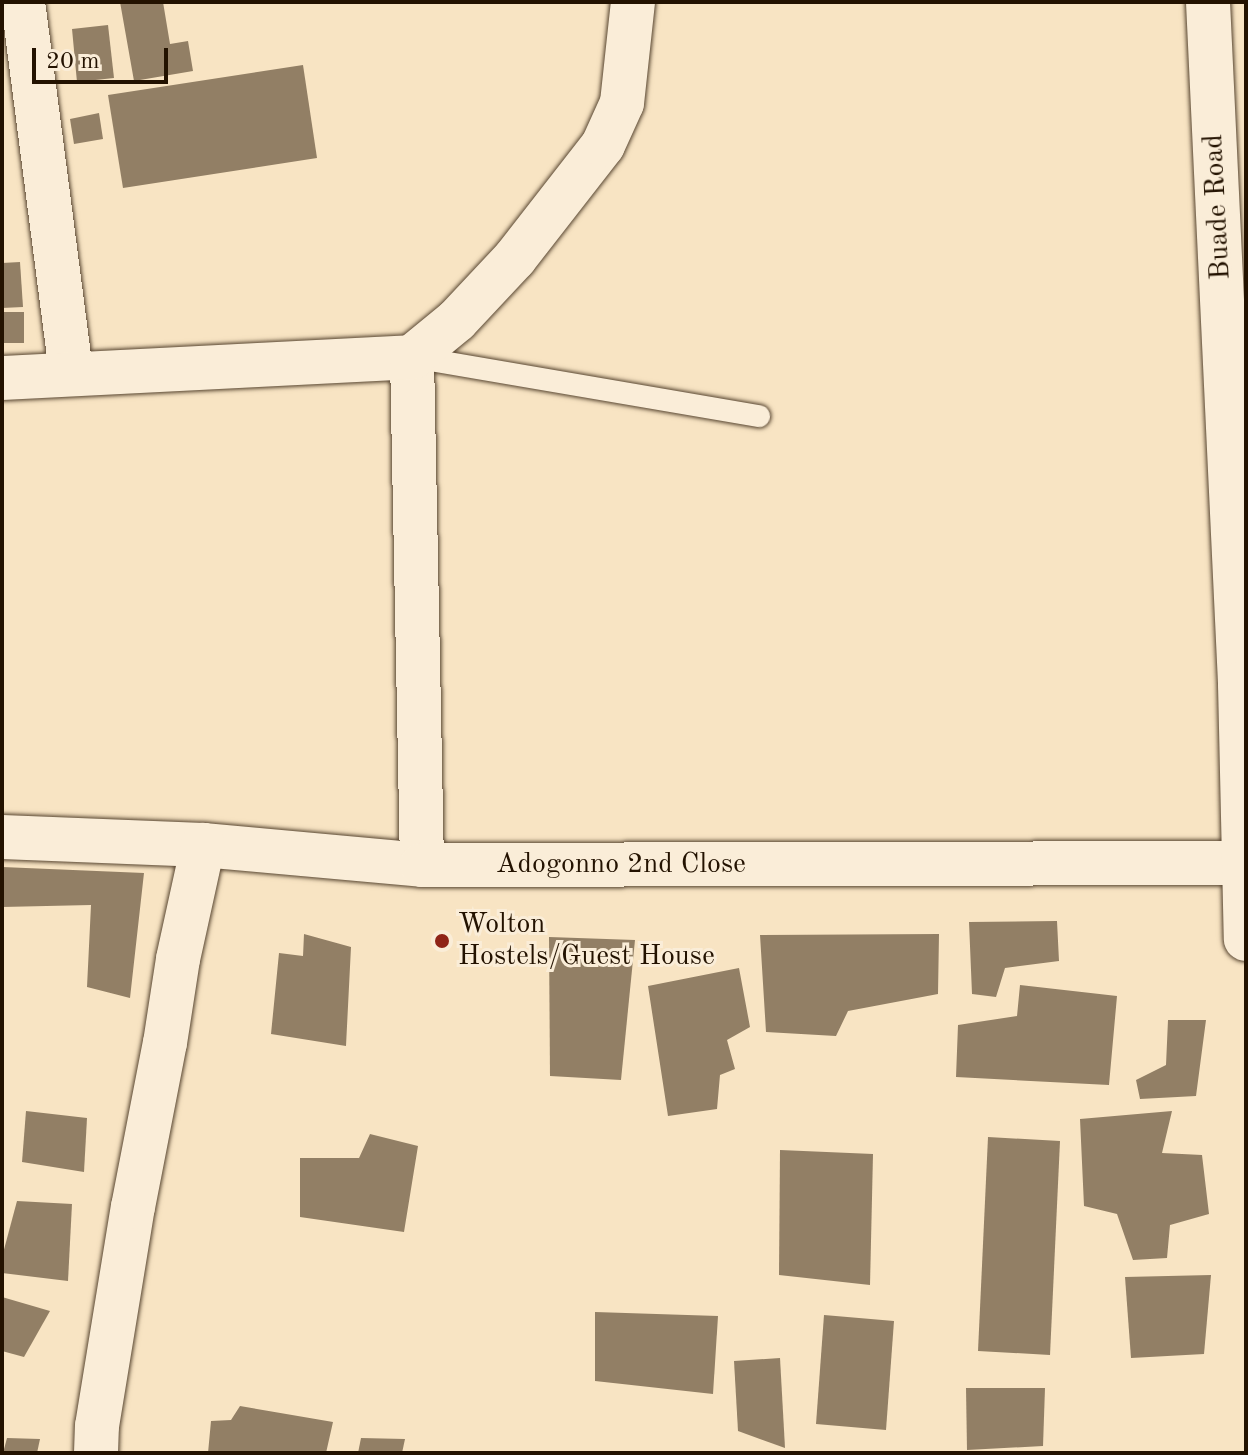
<!DOCTYPE html>
<html>
<head>
<meta charset="utf-8">
<style>
	body { margin:0 }
	#map { position:relative; width:1248px; height:1455px; overflow:hidden; background:#f8e4c3; font-family:"Old Standard TT",serif }
	div>[style] { position:absolute }
	.building>* { inset:0; background:#927f65 }
	.roads { filter:drop-shadow(0 0 2px #584631) drop-shadow(0 0 2px #584631) }
	.lane>* { height:22px; margin:-11px; padding:0 11px; transform-origin:11px; border-radius:11px; background:#faedd8 }
	.street>* { height:44px; margin:-22px; padding:0 22px; transform-origin:22px; border-radius:22px; background:#faedd8 }
	.secondary>* { height:44px; margin:-22px; padding:0 22px; transform-origin:22px; border-radius:22px; background:#faedd8 }
	.dots>* { width:22px; height:22px; translate:-50% -50%; box-sizing:border-box; border:4px solid #faedd8; border-radius:50% }
	span { translate:-50% -50%; white-space:nowrap; text-align:center; line-height:1.15; -webkit-text-stroke:6px #faedd8; paint-order:stroke }
	.street-label { font-size:28px; color:#231200 }
	.poi-label { font-size:28px; color:#231200 }
	.left { translate:0 -50%; text-align:left }
	.frame { position:absolute; inset:0; border:4px solid #231200; pointer-events:none }
	.scale { position:absolute; left:32px; top:48px; width:136px; height:36px; box-sizing:border-box; border:4px solid #231200; border-top:0; padding-left:10px; font-size:24px; line-height:28px; white-space:nowrap; color:#231200; -webkit-text-stroke:6px #faedd8; paint-order:stroke }
</style>
</head>
<body>
<div id="map">
	<div class="building">
		<i style="clip-path:polygon(120px 2px,163px 2px,170px 44px,188px 41px,193px 71px,134px 81px)"></i>
		<i style="clip-path:polygon(108px 25px,114px 78px,77px 82px,72px 29px)"></i>
		<i style="clip-path:polygon(303px 65px,317px 158px,123px 188px,108px 95px)"></i>
		<i style="clip-path:polygon(99px 113px,103px 139px,74px 144px,70px 119px)"></i>
		<i style="clip-path:polygon(20px 262px,23px 307px,2px 308px,2px 263px)"></i>
		<i style="clip-path:polygon(2px 312px,24px 312px,24px 343px,2px 343px)"></i>
		<i style="clip-path:polygon(2px 867px,144px 873px,130px 998px,87px 987px,91px 905px,2px 907px)"></i>
		<i style="clip-path:polygon(1057px 921px,1059px 961px,1005px 968px,996px 997px,972px 994px,969px 922px)"></i>
		<i style="clip-path:polygon(304px 934px,351px 947px,346px 1046px,271px 1034px,279px 953px,303px 956px)"></i>
		<i style="clip-path:polygon(939px 934px,938px 994px,848px 1011px,836px 1036px,766px 1032px,760px 935px)"></i>
		<i style="clip-path:polygon(549px 937px,635px 940px,621px 1080px,550px 1076px)"></i>
		<i style="clip-path:polygon(739px 968px,750px 1027px,727px 1040px,735px 1069px,720px 1075px,717px 1109px,668px 1116px,648px 986px)"></i>
		<i style="clip-path:polygon(1020px 985px,1117px 996px,1109px 1085px,956px 1077px,958px 1025px,1017px 1016px)"></i>
		<i style="clip-path:polygon(1168px 1020px,1206px 1020px,1196px 1096px,1140px 1099px,1136px 1080px,1166px 1065px)"></i>
		<i style="clip-path:polygon(26px 1111px,87px 1118px,84px 1172px,22px 1162px)"></i>
		<i style="clip-path:polygon(1172px 1111px,1162px 1153px,1202px 1155px,1209px 1214px,1170px 1225px,1167px 1258px,1133px 1260px,1117px 1214px,1084px 1206px,1080px 1119px)"></i>
		<i style="clip-path:polygon(370px 1134px,418px 1146px,404px 1232px,300px 1217px,300px 1158px,359px 1158px)"></i>
		<i style="clip-path:polygon(988px 1137px,1060px 1141px,1050px 1355px,978px 1351px)"></i>
		<i style="clip-path:polygon(780px 1150px,873px 1154px,870px 1285px,779px 1275px)"></i>
		<i style="clip-path:polygon(17px 1201px,72px 1204px,68px 1281px,2px 1273px,2px 1257px)"></i>
		<i style="clip-path:polygon(1211px 1275px,1204px 1354px,1131px 1358px,1125px 1277px)"></i>
		<i style="clip-path:polygon(2px 1297px,50px 1311px,24px 1357px,2px 1351px)"></i>
		<i style="clip-path:polygon(595px 1312px,718px 1316px,713px 1394px,595px 1381px)"></i>
		<i style="clip-path:polygon(824px 1315px,894px 1321px,886px 1430px,816px 1424px)"></i>
		<i style="clip-path:polygon(780px 1358px,785px 1448px,738px 1431px,734px 1361px)"></i>
		<i style="clip-path:polygon(966px 1388px,1045px 1388px,1043px 1446px,967px 1450px)"></i>
		<i style="clip-path:polygon(240px 1406px,333px 1422px,326px 1453px,208px 1453px,211px 1421px,231px 1420px)"></i>
		<i style="clip-path:polygon(7px 1438px,40px 1439px,37px 1453px,3px 1453px)"></i>
		<i style="clip-path:polygon(361px 1438px,405px 1439px,402px 1453px,358px 1453px)"></i>
	</div>
	<div class="roads">
		<div class="lane">
			<i style="left:413px;top:357px;width:351px;rotate:9.7deg"></i>
		</div>
		<div class="street">
			<i style="left:23px;top:2px;width:375px;rotate:82.6deg"></i>
			<i style="left:412px;top:357px;width:508px;rotate:88.87deg"></i>
			<i style="left:2px;top:378px;width:411px;rotate:-2.9deg"></i>
			<i style="left:412px;top:357px;width:58px;rotate:-39.4deg"></i>
			<i style="left:457px;top:320px;width:85px;rotate:-46.9deg"></i>
			<i style="left:515px;top:258px;width:143px;rotate:-52.1deg"></i>
			<i style="left:603px;top:145px;width:46px;rotate:-65.7deg"></i>
			<i style="left:622px;top:103px;width:102px;rotate:-83.8deg"></i>
			<i style="left:2px;top:837px;width:201px;rotate:2.3deg"></i>
			<i style="left:203px;top:845px;width:220px;rotate:5.2deg"></i>
			<i style="left:422px;top:865px;width:820px;rotate:-0.14deg"></i>
			<i style="left:96px;top:1453px;width:27px;rotate:-88deg"></i>
			<i style="left:97px;top:1426px;width:222px;rotate:-80.7deg"></i>
			<i style="left:133px;top:1207px;width:167px;rotate:-79deg"></i>
			<i style="left:165px;top:1043px;width:85px;rotate:-81.2deg"></i>
			<i style="left:178px;top:959px;width:117px;rotate:-77.6deg"></i>
		</div>
		<div class="secondary">
			<i style="left:1208px;top:2px;width:683px;rotate:87.31deg"></i>
			<i style="left:1240px;top:684px;width:255px;rotate:88.7deg"></i>
		</div>
	</div>
	<div class="dots">
		<i style="left:442px;top:941px;background:#8f2418"></i>
	</div>
	<div class="street-label">
		<span style="left:1218px;top:207px;rotate:-93deg">Buade Road</span>
		<span style="left:621px;top:865px">Adogonno 2nd Close</span>
	</div>
	<div class="poi-label">
		<span class="left" style="left:458px;top:941px">Wolton<br>Hostels/Guest House</span>
	</div>
	<div class="frame"></div>
	<div class="scale">20 m</div>
</div>
</body>
</html>
